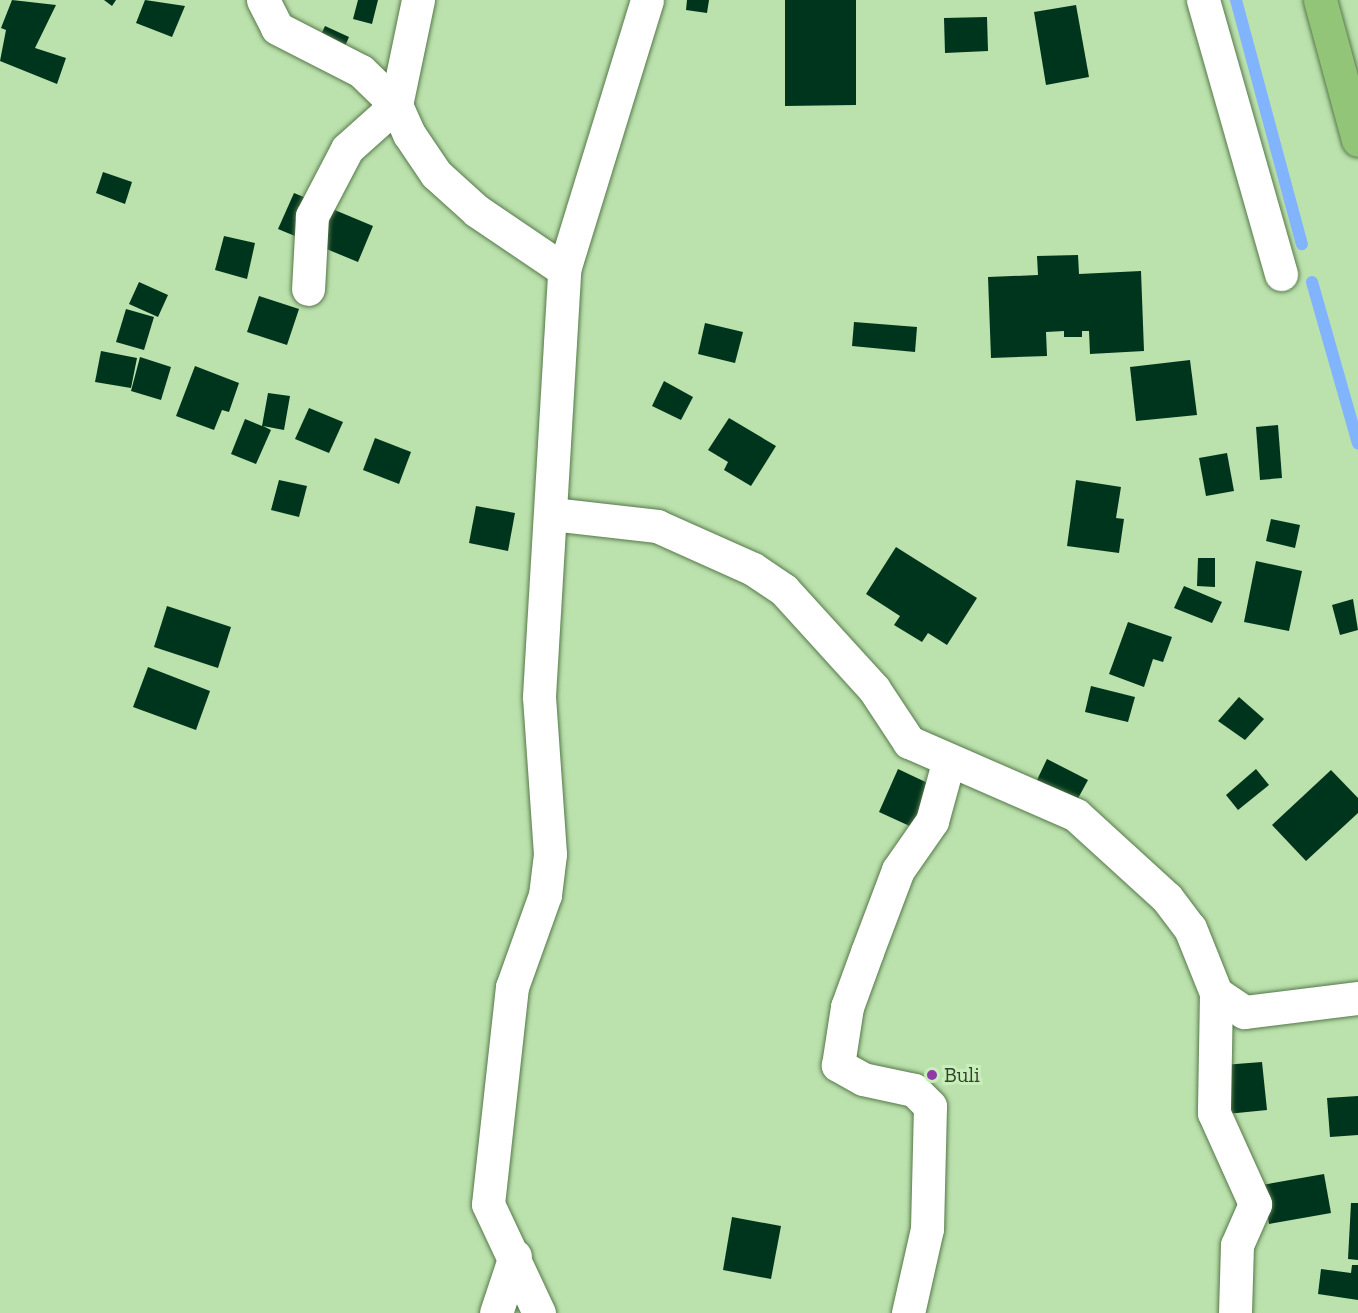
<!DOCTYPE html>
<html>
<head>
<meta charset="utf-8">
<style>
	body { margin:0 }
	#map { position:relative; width:1358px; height:1313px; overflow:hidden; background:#bbe1ad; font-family:"Zilla Slab",serif }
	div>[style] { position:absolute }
	.stream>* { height:12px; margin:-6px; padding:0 6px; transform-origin:6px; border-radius:6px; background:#82b4fd }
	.building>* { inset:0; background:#00351d }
	.roads { filter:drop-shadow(0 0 2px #56794a) drop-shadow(0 0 2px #56794a) }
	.minor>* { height:33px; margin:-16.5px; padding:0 16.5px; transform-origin:16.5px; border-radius:16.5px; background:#fff }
	.major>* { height:33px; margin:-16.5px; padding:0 16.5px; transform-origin:16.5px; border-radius:16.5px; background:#92c578 }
	.dots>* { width:16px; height:16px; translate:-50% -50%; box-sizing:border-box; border:3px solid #c8efba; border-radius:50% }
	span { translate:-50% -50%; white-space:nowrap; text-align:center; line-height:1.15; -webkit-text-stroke:6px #c8efba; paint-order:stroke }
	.poi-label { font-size:21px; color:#32422d }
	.left { translate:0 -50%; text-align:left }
</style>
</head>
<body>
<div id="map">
	<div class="stream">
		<i style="left:1236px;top:0;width:253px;rotate:74.9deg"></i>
		<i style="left:1312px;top:282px;width:168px;rotate:74.1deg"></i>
	</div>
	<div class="building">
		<i style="clip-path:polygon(12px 0,56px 5px,35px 48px,66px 58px,57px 84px,0 61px,6px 30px,1px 28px)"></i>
		<i style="clip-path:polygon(104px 0,116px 0,112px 6px)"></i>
		<i style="clip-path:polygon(145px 0,185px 6px,172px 37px,136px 23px)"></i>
		<i style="clip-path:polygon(358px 0,378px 0,372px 24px,353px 19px)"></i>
		<i style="clip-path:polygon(687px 0,709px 0,707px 13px,686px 10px)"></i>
		<i style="clip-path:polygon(785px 0,856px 0,856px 105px,785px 106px)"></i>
		<i style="clip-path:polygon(1076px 5px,1089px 77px,1046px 85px,1034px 12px)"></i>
		<i style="clip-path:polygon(987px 17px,988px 51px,945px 53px,944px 18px)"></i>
		<i style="clip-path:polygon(325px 26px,349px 37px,336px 67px,311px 56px)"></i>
		<i style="clip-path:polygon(103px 172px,132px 182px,125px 204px,96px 193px)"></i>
		<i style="clip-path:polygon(294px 193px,373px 226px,358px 262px,278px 229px)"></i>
		<i style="clip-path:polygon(224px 236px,255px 243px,247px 279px,215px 270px)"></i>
		<i style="clip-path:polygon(1078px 255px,1079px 274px,1141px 271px,1144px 351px,1090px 354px,1089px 331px,1082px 331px,1082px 337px,1064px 337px,1064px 331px,1046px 332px,1047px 356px,991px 358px,988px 277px,1038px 275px,1037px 256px)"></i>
		<i style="clip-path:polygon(139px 282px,168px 295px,158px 317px,129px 304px)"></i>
		<i style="clip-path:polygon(259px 296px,299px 309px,287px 345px,247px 332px)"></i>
		<i style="clip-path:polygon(126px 309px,154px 317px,144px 350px,116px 342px)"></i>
		<i style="clip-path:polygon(854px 322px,917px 327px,915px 352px,852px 346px)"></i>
		<i style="clip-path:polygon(705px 323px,743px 332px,735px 363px,698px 354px)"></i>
		<i style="clip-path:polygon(101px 351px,137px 358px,131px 388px,95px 382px)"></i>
		<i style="clip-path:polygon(140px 357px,171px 367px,161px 400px,131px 391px)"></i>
		<i style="clip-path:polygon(1190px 360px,1197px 415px,1136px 421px,1130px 367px)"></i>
		<i style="clip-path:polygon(195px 366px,239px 383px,229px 412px,222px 410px,214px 430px,176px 416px)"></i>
		<i style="clip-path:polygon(664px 381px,693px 397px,681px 420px,652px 406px)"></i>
		<i style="clip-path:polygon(268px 393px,290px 396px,284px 430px,263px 426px,271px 430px,256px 464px,231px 454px,245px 419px,262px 426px)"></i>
		<i style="clip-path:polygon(309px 408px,343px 422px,329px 453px,295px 439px)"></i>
		<i style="clip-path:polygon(729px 418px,776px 446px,751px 486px,724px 470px,728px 462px,708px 450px)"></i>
		<i style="clip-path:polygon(1278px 425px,1282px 478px,1260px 480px,1256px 427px)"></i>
		<i style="clip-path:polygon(375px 438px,411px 452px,399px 484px,363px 470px)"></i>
		<i style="clip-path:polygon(1227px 453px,1234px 491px,1206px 496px,1199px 458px)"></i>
		<i style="clip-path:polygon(279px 480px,307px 486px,299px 517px,271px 510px)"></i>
		<i style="clip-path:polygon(1076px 480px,1121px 487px,1116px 518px,1124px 519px,1119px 553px,1067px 546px)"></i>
		<i style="clip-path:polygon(476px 506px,515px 513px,508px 551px,469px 543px)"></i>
		<i style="clip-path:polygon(1271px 519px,1300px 525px,1295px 548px,1266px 541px)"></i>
		<i style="clip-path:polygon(896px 547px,977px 598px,947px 645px,928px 633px,922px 642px,894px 625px,900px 616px,866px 594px)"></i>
		<i style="clip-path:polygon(1198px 558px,1215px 558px,1215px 587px,1197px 586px)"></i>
		<i style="clip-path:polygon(1256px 561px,1302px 571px,1289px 631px,1244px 622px)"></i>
		<i style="clip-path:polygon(1184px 586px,1222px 602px,1212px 623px,1174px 608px)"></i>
		<i style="clip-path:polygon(1353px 599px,1358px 630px,1340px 635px,1332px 605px)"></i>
		<i style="clip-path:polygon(167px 606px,231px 627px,218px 668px,154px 647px)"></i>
		<i style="clip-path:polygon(1128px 622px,1172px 637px,1163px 662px,1153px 659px,1144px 687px,1109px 674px)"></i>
		<i style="clip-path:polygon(148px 667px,210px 691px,196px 730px,133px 707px)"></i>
		<i style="clip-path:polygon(1091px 686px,1135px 697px,1128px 722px,1085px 712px)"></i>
		<i style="clip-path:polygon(1239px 697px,1264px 719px,1245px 740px,1218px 721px)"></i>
		<i style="clip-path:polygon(1047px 759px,1088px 780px,1076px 802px,1036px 782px)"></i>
		<i style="clip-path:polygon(898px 769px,934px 786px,914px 828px,879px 812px)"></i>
		<i style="clip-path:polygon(1256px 769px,1269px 785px,1238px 810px,1226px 795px)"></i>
		<i style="clip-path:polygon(1331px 770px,1358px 798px,1358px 813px,1306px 861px,1272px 825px)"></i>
		<i style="clip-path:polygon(1262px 1062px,1267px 1110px,1227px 1114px,1223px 1065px)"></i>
		<i style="clip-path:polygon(1358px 1096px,1358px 1135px,1330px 1137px,1327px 1098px)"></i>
		<i style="clip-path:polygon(1324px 1174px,1331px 1213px,1269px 1224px,1262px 1185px)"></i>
		<i style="clip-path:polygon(1351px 1203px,1358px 1203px,1358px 1260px,1348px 1259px)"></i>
		<i style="clip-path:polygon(732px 1217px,781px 1226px,771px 1279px,723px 1270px)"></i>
		<i style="clip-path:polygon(1352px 1265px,1358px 1265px,1358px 1300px,1318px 1294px,1321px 1269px,1351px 1273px)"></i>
	</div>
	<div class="roads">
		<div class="minor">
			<i style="left:263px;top:0;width:31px;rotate:63deg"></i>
			<i style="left:277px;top:28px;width:94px;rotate:27.1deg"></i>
			<i style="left:361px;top:71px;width:49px;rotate:44.2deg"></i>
			<i style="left:396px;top:105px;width:66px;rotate:138.1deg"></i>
			<i style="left:347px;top:149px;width:76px;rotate:117.6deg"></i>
			<i style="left:312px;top:216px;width:73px;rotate:93.1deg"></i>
			<i style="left:418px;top:0;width:107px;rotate:101.8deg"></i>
			<i style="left:396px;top:105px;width:32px;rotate:66deg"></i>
			<i style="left:409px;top:134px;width:48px;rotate:56deg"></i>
			<i style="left:436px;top:174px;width:55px;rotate:42.1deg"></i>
			<i style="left:477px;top:211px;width:105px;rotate:34.1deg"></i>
			<i style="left:1203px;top:0;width:285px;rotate:74.1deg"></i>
			<i style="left:552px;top:514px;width:106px;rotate:6.5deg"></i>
			<i style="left:657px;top:526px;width:105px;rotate:24.1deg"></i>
			<i style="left:753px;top:569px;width:37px;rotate:34deg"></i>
			<i style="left:784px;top:590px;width:134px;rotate:47.7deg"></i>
			<i style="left:874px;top:689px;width:64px;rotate:56.6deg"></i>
			<i style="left:909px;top:742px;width:182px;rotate:23.6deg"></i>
			<i style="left:1076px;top:815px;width:123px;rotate:42.4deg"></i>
			<i style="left:1167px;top:898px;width:38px;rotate:53deg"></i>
			<i style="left:1190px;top:928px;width:70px;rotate:68.2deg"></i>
			<i style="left:1216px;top:993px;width:120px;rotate:91deg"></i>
			<i style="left:1214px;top:1113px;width:100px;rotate:65.7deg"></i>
			<i style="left:1255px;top:1204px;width:45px;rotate:113.7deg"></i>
			<i style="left:1237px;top:1245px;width:68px;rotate:91.7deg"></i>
			<i style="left:1216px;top:993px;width:34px;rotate:34deg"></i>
			<i style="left:1244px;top:1012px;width:115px;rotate:-7deg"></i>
			<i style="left:496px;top:1313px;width:60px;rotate:-71.6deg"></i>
			<i style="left:539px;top:1313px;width:120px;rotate:-115.1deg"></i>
			<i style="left:488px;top:1204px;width:218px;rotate:-83.7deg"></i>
			<i style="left:512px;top:987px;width:98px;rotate:-70.3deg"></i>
			<i style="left:545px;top:895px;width:41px;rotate:-83deg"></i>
			<i style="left:550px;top:854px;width:158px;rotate:-94deg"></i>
			<i style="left:539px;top:696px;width:427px;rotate:-86.6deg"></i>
			<i style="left:564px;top:270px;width:282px;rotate:-72.9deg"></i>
			<i style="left:908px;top:1313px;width:86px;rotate:-77.3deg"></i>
			<i style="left:927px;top:1229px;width:123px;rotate:-88.6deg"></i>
			<i style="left:930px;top:1106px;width:23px;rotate:-135deg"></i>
			<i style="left:914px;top:1090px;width:52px;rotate:-167.8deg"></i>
			<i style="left:863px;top:1079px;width:29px;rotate:-151deg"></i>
			<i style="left:838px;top:1065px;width:59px;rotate:-81.2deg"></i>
			<i style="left:847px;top:1007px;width:59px;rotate:-70deg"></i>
			<i style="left:867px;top:952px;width:88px;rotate:-69.3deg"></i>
			<i style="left:898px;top:870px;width:60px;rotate:-55.2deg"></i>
			<i style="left:932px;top:821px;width:60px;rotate:-74.6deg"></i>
		</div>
		<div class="major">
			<i style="left:1320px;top:0;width:145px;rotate:74.8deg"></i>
		</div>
	</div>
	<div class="dots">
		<i style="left:932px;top:1075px;background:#8f3ba9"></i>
	</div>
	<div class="poi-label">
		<span class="left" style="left:944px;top:1075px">Buli</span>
	</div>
</div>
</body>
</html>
